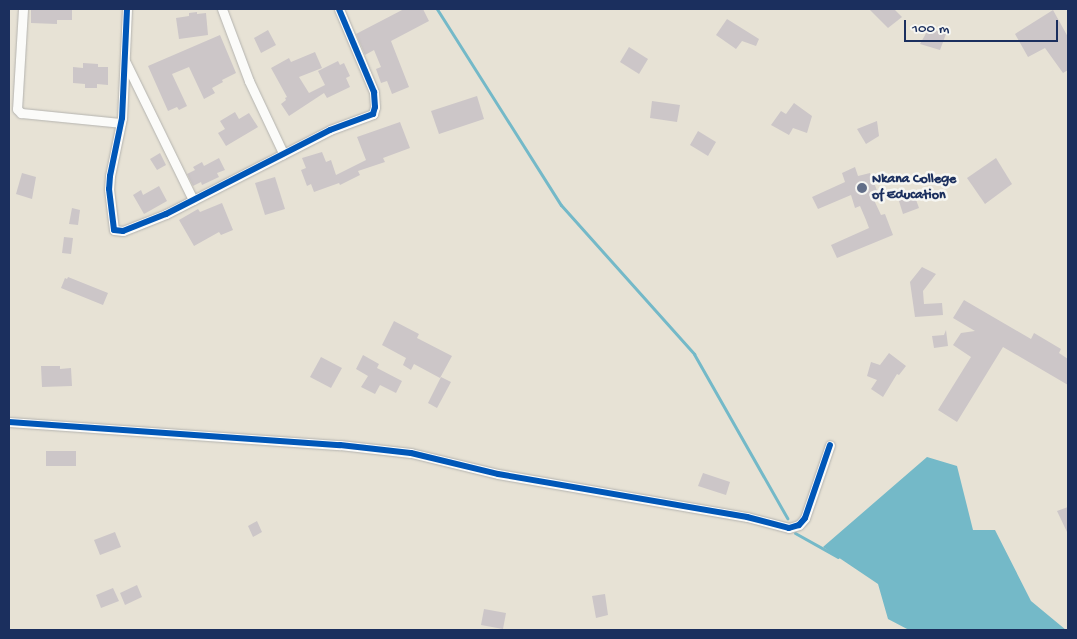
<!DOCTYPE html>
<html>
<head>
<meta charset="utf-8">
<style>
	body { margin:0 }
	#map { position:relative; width:1077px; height:639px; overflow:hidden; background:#e7e2d5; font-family:"Gochi Hand",sans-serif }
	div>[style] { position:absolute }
	.water>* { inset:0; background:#74b9c8 }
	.stream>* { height:3px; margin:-1.5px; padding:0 1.5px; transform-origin:1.5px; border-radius:1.5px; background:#74b9c8 }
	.building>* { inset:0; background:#ccc6c8 }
	.roads { filter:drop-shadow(0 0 1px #b4b3af) drop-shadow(0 0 1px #b4b3af) }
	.minor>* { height:9px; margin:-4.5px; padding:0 4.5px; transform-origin:4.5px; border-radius:4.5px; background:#fbfbf9 }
	.cycleway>* { height:6px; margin:-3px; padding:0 3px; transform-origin:3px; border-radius:3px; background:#0057b8 }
	.dots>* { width:14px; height:14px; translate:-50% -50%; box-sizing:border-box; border:2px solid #f6f6f2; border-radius:50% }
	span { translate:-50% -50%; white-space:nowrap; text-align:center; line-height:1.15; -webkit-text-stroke:5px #f6f6f2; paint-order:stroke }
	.poi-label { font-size:14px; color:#1b2f5e; font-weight:700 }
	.left { translate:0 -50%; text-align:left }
	.frame { position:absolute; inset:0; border:10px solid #1b2f5e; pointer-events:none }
	.scale { position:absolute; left:904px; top:20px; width:154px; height:22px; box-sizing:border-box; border:2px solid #1b2f5e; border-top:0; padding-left:6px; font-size:15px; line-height:18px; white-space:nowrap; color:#1b2f5e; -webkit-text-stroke:4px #f6f6f2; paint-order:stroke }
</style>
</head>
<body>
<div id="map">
	<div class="water">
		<i style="clip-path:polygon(927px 457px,957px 466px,973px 530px,995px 530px,1031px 601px,1066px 630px,909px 630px,888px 619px,878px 584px,823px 547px)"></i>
	</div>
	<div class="stream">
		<i style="left:437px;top:9px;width:232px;rotate:57.7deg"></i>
		<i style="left:561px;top:205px;width:200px;rotate:48.2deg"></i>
		<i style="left:694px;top:354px;width:189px;rotate:60.4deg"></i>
		<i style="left:795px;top:533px;width:49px;rotate:29.2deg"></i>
	</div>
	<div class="building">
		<i style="clip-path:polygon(31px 9px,72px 9px,72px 20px,57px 20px,57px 24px,31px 23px)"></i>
		<i style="clip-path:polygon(404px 9px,423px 9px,429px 21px,391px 41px,409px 87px,392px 94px,387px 81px,381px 83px,376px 69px,381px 67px,374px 50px,365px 55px,356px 34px)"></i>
		<i style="clip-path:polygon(869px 9px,894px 9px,902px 17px,888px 28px)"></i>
		<i style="clip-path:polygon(1053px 10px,1068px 37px,1068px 70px,1063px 73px,1045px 48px,1028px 57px,1015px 34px)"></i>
		<i style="clip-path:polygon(197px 12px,197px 14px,206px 13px,208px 35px,179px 39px,176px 18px,189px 16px,189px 13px)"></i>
		<i style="clip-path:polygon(727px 19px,759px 39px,756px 46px,742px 41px,736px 49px,716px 35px)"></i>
		<i style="clip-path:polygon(929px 28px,946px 34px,940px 50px,920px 44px)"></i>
		<i style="clip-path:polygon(268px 30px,276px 45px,261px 53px,254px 38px)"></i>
		<i style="clip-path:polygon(220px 35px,236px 73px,222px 80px,223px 82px,212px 88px,215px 93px,204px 99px,189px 67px,172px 74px,187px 106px,179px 110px,177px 107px,168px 111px,148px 66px)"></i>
		<i style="clip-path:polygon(629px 47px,648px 59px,639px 74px,620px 62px)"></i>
		<i style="clip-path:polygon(315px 52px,322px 68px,299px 77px,309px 93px,325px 85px,318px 71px,338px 61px,340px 65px,344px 63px,350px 76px,346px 78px,350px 87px,327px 98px,324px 93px,289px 116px,281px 104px,286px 100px,285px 98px,287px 97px,271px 68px,289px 58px,291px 62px)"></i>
		<i style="clip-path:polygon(83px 63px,98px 64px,98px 67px,108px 67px,108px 85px,97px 84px,97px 88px,85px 88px,85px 84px,73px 83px,73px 67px,83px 68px)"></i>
		<i style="clip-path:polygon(477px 96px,484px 119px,439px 134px,431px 111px)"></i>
		<i style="clip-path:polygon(652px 101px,680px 105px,677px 122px,650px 118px)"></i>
		<i style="clip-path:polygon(794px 103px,812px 116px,807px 133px,793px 128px,789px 135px,771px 125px,781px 111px,786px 114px)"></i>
		<i style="clip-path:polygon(235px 112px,239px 119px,249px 113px,258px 127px,226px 146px,218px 133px,225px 129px,220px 121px)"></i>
		<i style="clip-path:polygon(877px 121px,879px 136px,866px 144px,857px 129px)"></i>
		<i style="clip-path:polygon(400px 122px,410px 148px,383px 158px,385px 162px,358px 171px,360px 175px,340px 185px,339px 183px,314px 192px,311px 184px,307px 186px,301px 170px,306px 168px,302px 158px,322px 152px,326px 162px,331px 160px,336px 175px,366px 160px,357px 137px)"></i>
		<i style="clip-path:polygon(698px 131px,716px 142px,708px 156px,690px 145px)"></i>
		<i style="clip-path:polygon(160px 153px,166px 165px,157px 170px,150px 159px)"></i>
		<i style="clip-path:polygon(219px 158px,225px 170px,217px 173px,219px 177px,202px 185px,201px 182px,193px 186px,187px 174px,195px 170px,193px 167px,202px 162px,204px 166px)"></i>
		<i style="clip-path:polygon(996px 158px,1012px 184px,985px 204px,967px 178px)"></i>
		<i style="clip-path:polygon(855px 167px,858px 176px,870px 173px,880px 198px,874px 200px,881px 215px,885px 214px,893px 235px,837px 258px,831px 245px,869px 228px,866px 220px,860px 206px,855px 208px,851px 195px,818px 209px,812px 197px,845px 182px,842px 173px)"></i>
		<i style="clip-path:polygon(22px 173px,36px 177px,32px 199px,16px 194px)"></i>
		<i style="clip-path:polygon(275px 177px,285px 209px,265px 215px,255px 183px)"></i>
		<i style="clip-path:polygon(159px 186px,167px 201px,144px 214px,133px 195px,141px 190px,143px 195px)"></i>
		<i style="clip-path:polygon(914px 194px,919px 208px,903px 214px,898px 198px)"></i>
		<i style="clip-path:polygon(222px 203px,233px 230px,221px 235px,219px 232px,194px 246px,179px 220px,198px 209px,200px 212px)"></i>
		<i style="clip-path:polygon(72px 208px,80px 210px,78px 225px,69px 224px)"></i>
		<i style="clip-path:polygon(64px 237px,73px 238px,71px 254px,62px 253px)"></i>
		<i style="clip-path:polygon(922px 267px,936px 274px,923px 291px,924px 304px,942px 303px,943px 315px,915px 317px,910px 282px)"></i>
		<i style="clip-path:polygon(68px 277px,108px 293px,103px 305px,61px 288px,65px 278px,67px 279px)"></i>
		<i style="clip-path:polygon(964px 300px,1031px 339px,1034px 333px,1061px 349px,1059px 353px,1068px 359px,1068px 385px,1003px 347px,957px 422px,938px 410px,971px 357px,953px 345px,961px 333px,975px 331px,953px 318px)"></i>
		<i style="clip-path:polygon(394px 321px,419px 334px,417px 338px,452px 356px,440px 378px,414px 364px,411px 370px,403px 365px,406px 358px,382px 345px)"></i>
		<i style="clip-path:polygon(946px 330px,948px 346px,934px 348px,932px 336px,944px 335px)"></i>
		<i style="clip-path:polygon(889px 353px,906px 366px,899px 375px,897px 374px,883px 397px,871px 389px,877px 380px,867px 376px,871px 362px,880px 365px)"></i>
		<i style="clip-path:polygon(363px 355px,379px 364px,377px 368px,402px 381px,396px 393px,380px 385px,375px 394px,361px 387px,368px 376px,356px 369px)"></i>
		<i style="clip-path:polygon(321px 357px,342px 368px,331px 388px,310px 377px)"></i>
		<i style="clip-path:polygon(41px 366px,60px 366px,60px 369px,71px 368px,72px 386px,42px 387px)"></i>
		<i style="clip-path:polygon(441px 377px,451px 382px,437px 408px,428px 403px)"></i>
		<i style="clip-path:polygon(46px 451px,76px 451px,76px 466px,46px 466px)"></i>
		<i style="clip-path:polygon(703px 473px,730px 482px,726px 495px,698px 486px)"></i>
		<i style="clip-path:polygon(1068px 507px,1068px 534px,1057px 511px)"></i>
		<i style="clip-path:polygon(257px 521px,262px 532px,253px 537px,248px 526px)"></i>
		<i style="clip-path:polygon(115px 532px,121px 547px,100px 555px,94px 540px)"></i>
		<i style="clip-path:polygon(137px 585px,142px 597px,125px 605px,120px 593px)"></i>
		<i style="clip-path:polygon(113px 588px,119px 601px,101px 608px,96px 595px)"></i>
		<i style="clip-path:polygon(605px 594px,608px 615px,596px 618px,592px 596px)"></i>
		<i style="clip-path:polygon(484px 609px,506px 613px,503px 629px,481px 625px)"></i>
	</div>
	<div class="roads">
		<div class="minor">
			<i style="left:23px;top:9px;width:100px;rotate:93.4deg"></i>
			<i style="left:17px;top:109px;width:6px;rotate:45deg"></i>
			<i style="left:21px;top:113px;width:100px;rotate:5.7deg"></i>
			<i style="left:127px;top:9px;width:109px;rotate:92.6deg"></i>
			<i style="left:122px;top:118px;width:59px;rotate:101.7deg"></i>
			<i style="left:110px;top:176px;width:13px;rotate:94deg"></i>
			<i style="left:109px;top:189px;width:41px;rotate:83deg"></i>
			<i style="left:114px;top:230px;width:9px;rotate:6deg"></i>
			<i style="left:123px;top:231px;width:46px;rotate:-21.6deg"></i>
			<i style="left:166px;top:214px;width:184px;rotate:-27.1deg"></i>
			<i style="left:330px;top:130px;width:46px;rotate:-20.4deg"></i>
			<i style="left:373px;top:114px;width:7px;rotate:-74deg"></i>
			<i style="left:375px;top:107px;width:15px;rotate:-94deg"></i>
			<i style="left:374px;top:92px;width:90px;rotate:-112.9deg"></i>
			<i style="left:222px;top:9px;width:77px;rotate:69.4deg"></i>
			<i style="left:249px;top:81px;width:80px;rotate:64.7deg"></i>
			<i style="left:283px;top:153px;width:2px;rotate:117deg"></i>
			<i style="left:125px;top:61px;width:155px;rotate:63.9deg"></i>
			<i style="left:9px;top:422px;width:332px;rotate:4deg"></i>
			<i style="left:340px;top:445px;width:71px;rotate:6.4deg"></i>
			<i style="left:411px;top:453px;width:89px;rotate:13.6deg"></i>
			<i style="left:498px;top:474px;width:253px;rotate:9.8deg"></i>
			<i style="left:747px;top:517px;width:43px;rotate:14.7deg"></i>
			<i style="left:789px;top:528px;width:10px;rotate:-17deg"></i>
			<i style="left:799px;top:525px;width:9px;rotate:-49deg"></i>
			<i style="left:805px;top:518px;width:77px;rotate:-71.1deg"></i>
		</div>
	</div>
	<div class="cycleway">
		<i style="left:127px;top:9px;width:109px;rotate:92.6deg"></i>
		<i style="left:122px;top:118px;width:59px;rotate:101.7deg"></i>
		<i style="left:110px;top:176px;width:13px;rotate:94deg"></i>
		<i style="left:109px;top:189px;width:41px;rotate:83deg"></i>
		<i style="left:114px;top:230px;width:9px;rotate:6deg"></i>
		<i style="left:123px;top:231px;width:46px;rotate:-21.6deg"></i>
		<i style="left:166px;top:214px;width:184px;rotate:-27.1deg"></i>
		<i style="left:330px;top:130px;width:46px;rotate:-20.4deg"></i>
		<i style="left:373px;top:114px;width:7px;rotate:-74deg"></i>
		<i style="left:375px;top:107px;width:15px;rotate:-94deg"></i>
		<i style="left:374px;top:92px;width:90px;rotate:-112.9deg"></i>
		<i style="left:9px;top:422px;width:332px;rotate:4deg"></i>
		<i style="left:340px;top:445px;width:71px;rotate:6.4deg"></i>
		<i style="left:411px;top:453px;width:89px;rotate:13.6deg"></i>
		<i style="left:498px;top:474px;width:253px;rotate:9.8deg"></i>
		<i style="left:747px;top:517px;width:43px;rotate:14.7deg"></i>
		<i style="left:789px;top:528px;width:10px;rotate:-17deg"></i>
		<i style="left:799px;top:525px;width:9px;rotate:-49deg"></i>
		<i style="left:805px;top:518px;width:77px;rotate:-71.1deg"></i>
	</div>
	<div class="dots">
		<i style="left:862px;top:188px;background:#626e88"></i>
	</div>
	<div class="poi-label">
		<span class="left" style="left:872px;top:188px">Nkana College<br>of Education</span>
	</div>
	<div class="frame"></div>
	<div class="scale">100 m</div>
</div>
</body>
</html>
